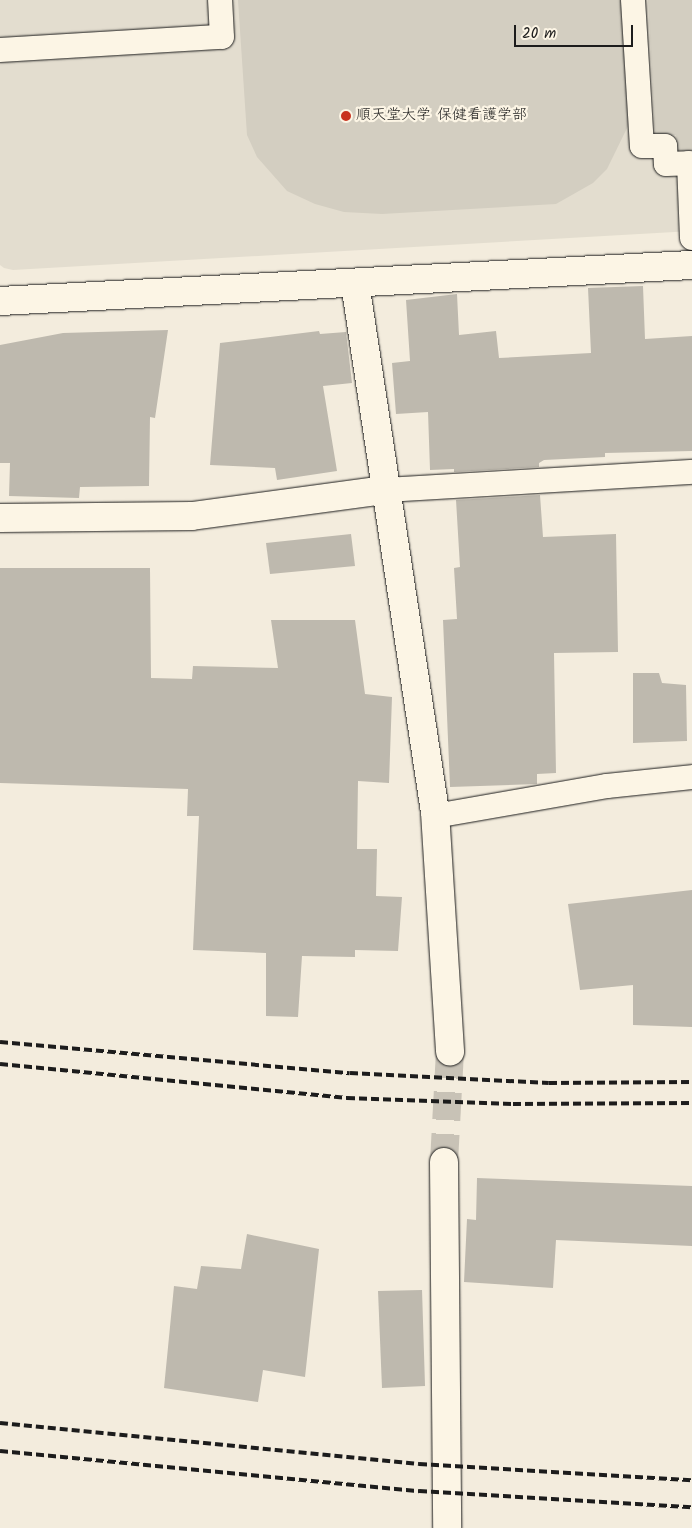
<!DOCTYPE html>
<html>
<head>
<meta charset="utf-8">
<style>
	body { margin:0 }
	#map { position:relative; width:692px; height:1528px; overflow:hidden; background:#f3ecdd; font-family:Kalam,"Klee One",sans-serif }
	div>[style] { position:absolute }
	.built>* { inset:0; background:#e3ddcf }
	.green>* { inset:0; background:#d3cec1 }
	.building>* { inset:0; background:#beb9ae }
	.street-tunnel>* { height:28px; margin-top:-14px; transform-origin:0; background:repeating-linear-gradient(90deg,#c8c2b6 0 28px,transparent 0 42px) }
	.roads { filter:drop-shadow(0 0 1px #1c1c1c) drop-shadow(0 0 1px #1c1c1c) }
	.lane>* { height:24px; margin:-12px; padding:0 12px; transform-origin:12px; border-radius:12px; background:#fcf5e5 }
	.street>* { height:28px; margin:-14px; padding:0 14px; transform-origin:14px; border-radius:14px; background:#fcf5e5 }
	.rail>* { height:4px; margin-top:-2px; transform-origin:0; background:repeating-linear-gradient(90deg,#1c1c1c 0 8px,transparent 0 12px) }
	.dots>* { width:14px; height:14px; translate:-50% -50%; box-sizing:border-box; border:2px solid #fcf5e5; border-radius:50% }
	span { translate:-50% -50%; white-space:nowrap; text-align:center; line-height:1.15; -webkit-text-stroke:4.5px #fcf5e5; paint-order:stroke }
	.poi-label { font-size:15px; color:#1c1c1c }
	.left { translate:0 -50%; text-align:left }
	.scale { position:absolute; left:514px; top:25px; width:119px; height:22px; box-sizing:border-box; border:2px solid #1c1c1c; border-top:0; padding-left:6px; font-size:15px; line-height:18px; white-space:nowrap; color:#1c1c1c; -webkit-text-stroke:4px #fcf5e5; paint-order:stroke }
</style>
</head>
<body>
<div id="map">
	<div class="built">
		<i style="clip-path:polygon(0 0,692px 0,692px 231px,13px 270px,4px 268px,0 265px)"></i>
	</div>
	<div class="green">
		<i style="clip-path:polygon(238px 0,626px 0,630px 122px,607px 169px,593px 183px,556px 204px,382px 214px,344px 212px,315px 204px,287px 191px,257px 157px,247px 135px)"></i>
		<i style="clip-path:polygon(648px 0,692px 0,692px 151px,678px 151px,676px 135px,655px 135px)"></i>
	</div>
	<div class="building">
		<i style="clip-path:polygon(643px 286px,645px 339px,692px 336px,692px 451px,605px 453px,605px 457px,544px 460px,539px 463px,539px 467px,454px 472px,454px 469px,430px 470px,428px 412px,396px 414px,392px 363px,410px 361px,406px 300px,457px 294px,459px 335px,496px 331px,499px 358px,591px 353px,588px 288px)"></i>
		<i style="clip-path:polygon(168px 330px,155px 418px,150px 417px,149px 486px,80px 487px,79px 498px,9px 496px,10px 463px,0 463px,0 345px,63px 333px)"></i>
		<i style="clip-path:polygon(319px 331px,320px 334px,346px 332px,352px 383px,323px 386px,337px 471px,277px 480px,275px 468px,210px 465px,220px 343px)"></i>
		<i style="clip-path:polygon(540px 495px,543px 537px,616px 534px,618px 652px,554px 653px,556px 773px,537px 774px,537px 784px,450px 787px,443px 620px,457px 619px,454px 568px,460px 567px,456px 500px)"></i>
		<i style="clip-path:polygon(351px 534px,355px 566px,270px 574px,266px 543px)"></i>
		<i style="clip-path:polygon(0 568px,150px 568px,151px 678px,192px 679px,193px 666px,278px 668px,271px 620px,355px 620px,365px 694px,392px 697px,389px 783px,358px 781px,357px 849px,377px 849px,376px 896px,402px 897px,398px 951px,355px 950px,355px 957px,302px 956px,298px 1017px,266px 1016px,266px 953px,193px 950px,199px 816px,187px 816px,188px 789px,0 783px)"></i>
		<i style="clip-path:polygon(633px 673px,659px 673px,662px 683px,686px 685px,687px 741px,633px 743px)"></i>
		<i style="clip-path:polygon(692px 890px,692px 1027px,633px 1025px,633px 985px,580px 990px,568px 904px)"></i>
		<i style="clip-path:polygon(477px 1178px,692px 1186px,692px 1246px,556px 1240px,553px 1288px,464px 1282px,467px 1219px,476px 1220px)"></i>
		<i style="clip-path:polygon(247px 1234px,319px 1249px,305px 1377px,263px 1370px,258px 1402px,164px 1388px,174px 1286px,197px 1289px,201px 1266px,241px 1269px)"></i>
		<i style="clip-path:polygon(422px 1290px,425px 1386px,382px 1388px,378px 1291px)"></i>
	</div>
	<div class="street-tunnel">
		<i style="left:444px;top:1162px;width:110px;rotate:-86.9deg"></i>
	</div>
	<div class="roads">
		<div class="lane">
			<i style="left:633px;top:0;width:146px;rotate:86.5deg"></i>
			<i style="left:642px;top:146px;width:23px"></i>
			<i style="left:665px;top:146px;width:18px;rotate:87deg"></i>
			<i style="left:666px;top:164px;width:23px;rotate:-2deg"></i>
			<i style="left:689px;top:163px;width:75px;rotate:87.7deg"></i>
			<i style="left:0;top:50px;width:222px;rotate:-3.4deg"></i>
			<i style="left:222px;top:37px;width:37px;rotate:-93deg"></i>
			<i style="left:385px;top:490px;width:308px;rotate:-3.4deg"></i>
			<i style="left:435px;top:816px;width:175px;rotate:-9.9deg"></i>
			<i style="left:607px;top:786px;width:85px;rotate:-6deg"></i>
		</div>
		<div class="street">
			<i style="left:355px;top:283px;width:535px;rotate:81.4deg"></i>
			<i style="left:435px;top:812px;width:240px;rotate:86.4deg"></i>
			<i style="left:0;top:301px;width:693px;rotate:-2.98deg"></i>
			<i style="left:0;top:518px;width:192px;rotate:-0.6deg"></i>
			<i style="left:192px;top:516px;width:195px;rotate:-7.7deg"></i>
			<i style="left:444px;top:1162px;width:366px;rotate:89.5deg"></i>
		</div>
	</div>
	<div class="rail">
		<i style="left:0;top:1042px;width:351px;rotate:5.1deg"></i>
		<i style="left:350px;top:1073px;width:199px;rotate:2.9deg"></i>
		<i style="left:549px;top:1083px;width:143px;rotate:-0.4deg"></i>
		<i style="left:0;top:1064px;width:349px;rotate:5.6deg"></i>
		<i style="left:347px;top:1098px;width:166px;rotate:2.1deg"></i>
		<i style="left:513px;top:1104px;width:179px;rotate:-0.3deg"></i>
		<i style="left:0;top:1423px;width:421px;rotate:5.6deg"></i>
		<i style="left:419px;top:1464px;width:273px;rotate:3.4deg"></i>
		<i style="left:0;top:1451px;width:421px;rotate:5.5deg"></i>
		<i style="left:419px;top:1491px;width:273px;rotate:3.4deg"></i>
	</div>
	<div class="dots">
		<i style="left:346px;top:116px;background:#c8321e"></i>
	</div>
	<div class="poi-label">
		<span class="left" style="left:356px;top:116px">順天堂大学 保健看護学部</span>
	</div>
	<div class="scale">20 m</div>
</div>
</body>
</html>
